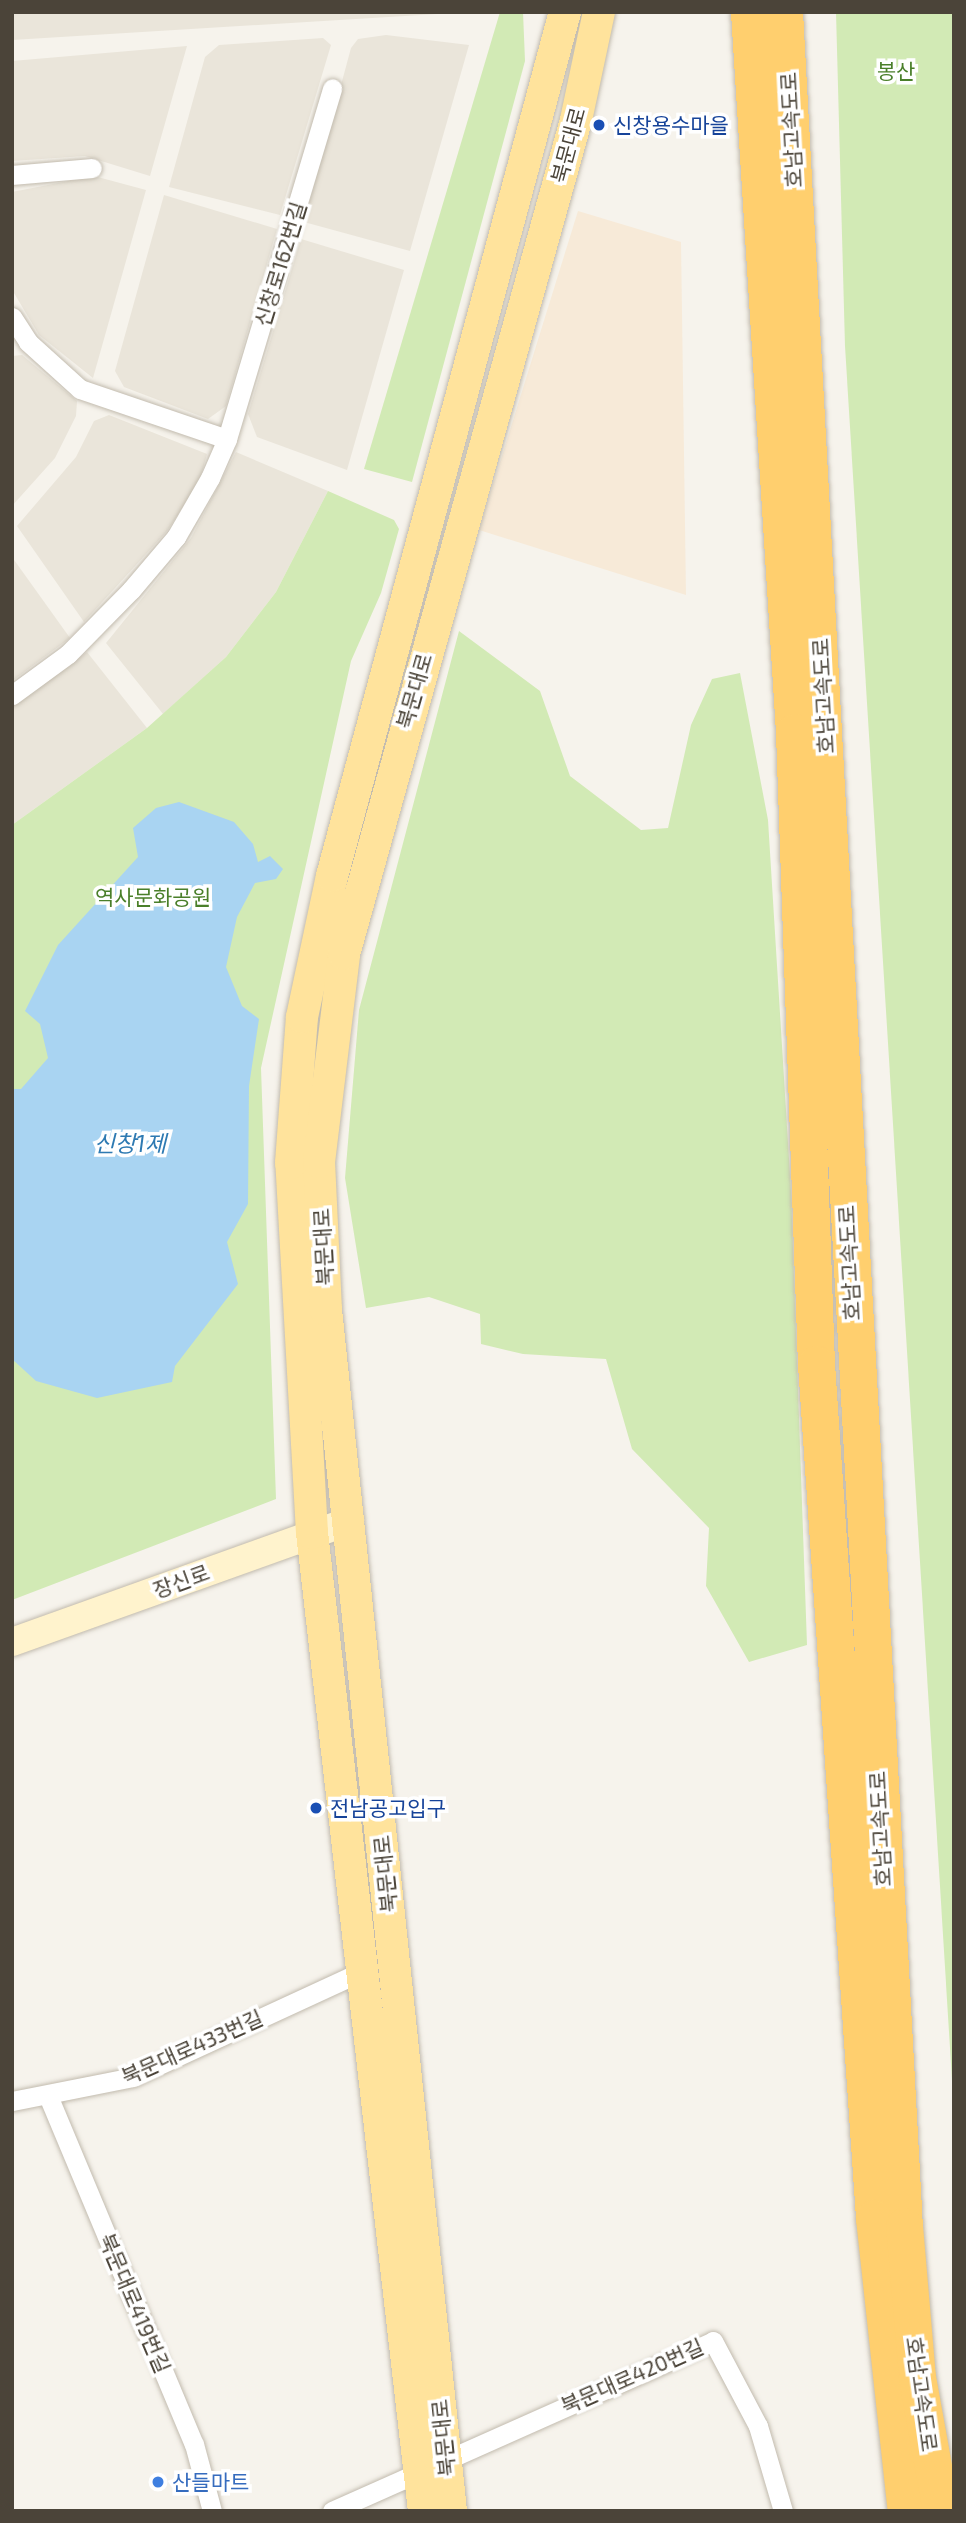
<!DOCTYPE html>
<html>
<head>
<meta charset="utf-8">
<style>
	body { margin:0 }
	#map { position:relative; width:966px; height:2523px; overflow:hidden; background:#f6f3ec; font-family:"Exo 2","Noto Sans KR",sans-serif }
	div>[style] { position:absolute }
	.residential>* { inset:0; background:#eae5da }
	.commercial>* { inset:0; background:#f7ead8 }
	.green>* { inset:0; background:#d2eab5 }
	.water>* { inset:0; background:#a9d4f2 }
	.roads { filter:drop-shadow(0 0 2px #c2bbae) drop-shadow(0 0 2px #c2bbae) }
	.street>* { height:19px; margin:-9.5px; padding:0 9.5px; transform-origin:9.5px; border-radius:9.5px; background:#fff }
	.secondary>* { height:28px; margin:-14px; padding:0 14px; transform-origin:14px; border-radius:14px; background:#fff3cd }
	.primary>* { height:32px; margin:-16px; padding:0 16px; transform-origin:16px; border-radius:16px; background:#ffe39c }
	.highway>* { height:37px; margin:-18.5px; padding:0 18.5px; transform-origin:18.5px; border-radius:18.5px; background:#ffcf6e }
	.dots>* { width:19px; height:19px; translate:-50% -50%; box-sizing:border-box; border:4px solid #fff; border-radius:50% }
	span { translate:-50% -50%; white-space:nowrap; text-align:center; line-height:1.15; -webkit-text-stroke:7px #fff; paint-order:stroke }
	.park-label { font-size:21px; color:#4a7f2a }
	.transit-label { font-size:21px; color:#164399 }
	.left { translate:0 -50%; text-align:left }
	.street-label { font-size:21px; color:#4b4439 }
	.shop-label { font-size:21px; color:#366cbe }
	.water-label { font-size:23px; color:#2e7ab2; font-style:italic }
	.frame { position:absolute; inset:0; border:14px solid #4b4439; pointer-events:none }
</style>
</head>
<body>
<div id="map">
	<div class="residential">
		<i style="clip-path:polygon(12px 12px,470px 12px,12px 40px)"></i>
		<i style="clip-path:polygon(386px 35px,469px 45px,410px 251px,304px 222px,351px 48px,358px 39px)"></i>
		<i style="clip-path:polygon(323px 38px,331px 45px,280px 215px,169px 187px,205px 57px,219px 45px)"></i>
		<i style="clip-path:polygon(187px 46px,150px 176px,85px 156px,12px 161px,12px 61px)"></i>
		<i style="clip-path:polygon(94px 176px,146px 190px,93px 378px,39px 335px,14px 293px,12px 192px)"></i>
		<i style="clip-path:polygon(164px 195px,277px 229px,226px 406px,208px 419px,124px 387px,115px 371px)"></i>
		<i style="clip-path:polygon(301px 239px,404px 270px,347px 470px,257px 437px,248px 414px)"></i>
		<i style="clip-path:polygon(22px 355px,77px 401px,76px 416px,55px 458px,12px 506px,12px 356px)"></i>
		<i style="clip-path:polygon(109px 415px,207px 454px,199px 483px,167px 531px,84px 622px,17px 526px,76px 457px,94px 421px)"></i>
		<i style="clip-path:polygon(236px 452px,328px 491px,276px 592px,226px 657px,163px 714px,106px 643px,191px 538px)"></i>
		<i style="clip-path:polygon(12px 557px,70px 638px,12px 681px)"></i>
		<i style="clip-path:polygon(87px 652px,147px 728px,12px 825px,12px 705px)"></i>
	</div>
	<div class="commercial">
		<i style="clip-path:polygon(578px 211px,681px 242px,686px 595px,479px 530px)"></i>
	</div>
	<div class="green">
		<i style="clip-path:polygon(500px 12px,523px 12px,525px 61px,412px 482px,364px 469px)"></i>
		<i style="clip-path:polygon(836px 12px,954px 12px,954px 2113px,845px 346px)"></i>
		<i style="clip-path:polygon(328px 491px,394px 520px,399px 529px,381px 593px,351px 661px,261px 1068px,276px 1499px,12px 1600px,12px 825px,147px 728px,226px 657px,276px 592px)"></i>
		<i style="clip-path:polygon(459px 631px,540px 691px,570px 776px,641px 830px,668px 828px,691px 725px,712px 679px,740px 673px,768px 820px,791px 1191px,807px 1645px,749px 1662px,706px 1586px,709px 1528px,632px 1449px,606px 1359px,523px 1354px,481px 1344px,480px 1314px,429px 1297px,366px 1308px,345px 1178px,359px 1010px)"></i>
	</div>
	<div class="water">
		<i style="clip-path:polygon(179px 802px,234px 822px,253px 844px,258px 862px,270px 856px,283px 869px,276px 879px,255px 883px,237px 917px,226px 967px,242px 1006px,259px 1019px,249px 1086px,248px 1204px,227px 1242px,238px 1284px,175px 1366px,172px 1382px,97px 1398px,36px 1381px,12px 1359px,12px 1089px,21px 1089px,48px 1058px,40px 1024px,25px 1011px,58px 945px,138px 857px,133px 828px,156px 808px)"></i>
	</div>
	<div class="roads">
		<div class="street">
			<i style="left:12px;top:175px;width:80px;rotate:-5deg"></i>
			<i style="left:12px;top:317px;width:30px;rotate:57deg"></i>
			<i style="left:28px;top:342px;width:70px;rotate:42.1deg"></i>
			<i style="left:80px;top:389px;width:155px;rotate:18.8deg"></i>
			<i style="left:12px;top:695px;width:69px;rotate:-36.2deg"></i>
			<i style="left:68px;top:654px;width:90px;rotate:-45.5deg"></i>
			<i style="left:131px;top:590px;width:70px;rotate:-49.7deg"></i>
			<i style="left:176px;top:537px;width:68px;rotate:-60deg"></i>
			<i style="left:210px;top:478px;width:43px;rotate:-66.4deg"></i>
			<i style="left:227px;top:439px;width:366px;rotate:-73.3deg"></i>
			<i style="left:49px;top:2098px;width:375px;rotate:67.3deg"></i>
			<i style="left:194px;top:2444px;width:69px;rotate:75deg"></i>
			<i style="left:12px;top:2101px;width:123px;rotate:-11.2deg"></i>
			<i style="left:133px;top:2077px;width:255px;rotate:-24.8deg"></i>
			<i style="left:332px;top:2511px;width:417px;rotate:-24deg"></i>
			<i style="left:713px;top:2341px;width:96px;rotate:62.1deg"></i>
			<i style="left:758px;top:2426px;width:89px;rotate:73.6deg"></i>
		</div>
		<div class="secondary">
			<i style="left:12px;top:1642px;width:359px;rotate:-19.7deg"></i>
		</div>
		<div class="primary">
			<i style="left:424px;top:2511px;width:984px;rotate:-96.53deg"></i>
			<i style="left:312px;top:1533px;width:371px;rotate:-93.2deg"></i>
			<i style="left:291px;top:1163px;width:146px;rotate:-85.7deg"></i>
			<i style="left:302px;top:1017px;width:144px;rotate:-78deg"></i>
			<i style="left:332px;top:876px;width:895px;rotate:-74.91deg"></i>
			<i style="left:451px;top:2511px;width:1207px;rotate:-95.94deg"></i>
			<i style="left:326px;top:1310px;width:148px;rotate:-92.7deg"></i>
			<i style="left:319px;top:1162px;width:209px;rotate:-83.1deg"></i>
			<i style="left:344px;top:954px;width:866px;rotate:-74.45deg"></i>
			<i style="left:576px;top:120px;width:110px;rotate:-78deg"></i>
		</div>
		<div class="highway">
			<i style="left:749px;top:12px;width:721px;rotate:86.42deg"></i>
			<i style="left:794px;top:732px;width:632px;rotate:88.01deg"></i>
			<i style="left:816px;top:1364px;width:856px;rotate:86.11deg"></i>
			<i style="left:874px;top:2218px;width:295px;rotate:83.8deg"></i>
			<i style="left:784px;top:12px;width:2217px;rotate:86.9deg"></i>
			<i style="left:904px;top:2226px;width:152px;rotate:85.1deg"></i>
			<i style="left:917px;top:2377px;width:136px;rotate:79.8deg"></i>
		</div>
	</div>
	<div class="dots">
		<i style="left:599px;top:125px;background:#1a4fb4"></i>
		<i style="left:316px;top:1808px;background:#1a4fb4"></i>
		<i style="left:158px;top:2482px;background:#3f7fe0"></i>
	</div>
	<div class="park-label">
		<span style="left:896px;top:71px">봉산</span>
		<span style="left:153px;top:897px">역사문화공원</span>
	</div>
	<div class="transit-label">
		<span class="left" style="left:613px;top:125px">신창용수마을</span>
		<span class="left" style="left:330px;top:1808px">전남공고입구</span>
	</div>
	<div class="street-label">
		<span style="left:791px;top:130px;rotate:-93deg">호남고속도로</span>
		<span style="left:568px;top:145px;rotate:-75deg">북문대로</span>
		<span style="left:280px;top:264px;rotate:-73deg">신창로162번길</span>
		<span style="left:414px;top:691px;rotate:-74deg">북문대로</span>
		<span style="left:823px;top:696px;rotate:-93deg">호남고속도로</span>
		<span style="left:323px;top:1247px;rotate:-93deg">북문대로</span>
		<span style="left:849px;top:1263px;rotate:-93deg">호남고속도로</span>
		<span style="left:181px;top:1581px;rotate:-20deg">장신로</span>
		<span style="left:880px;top:1829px;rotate:-93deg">호남고속도로</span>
		<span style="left:385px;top:1874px;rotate:-96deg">북문대로</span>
		<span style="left:192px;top:2047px;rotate:-24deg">북문대로433번길</span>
		<span style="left:135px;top:2303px;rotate:67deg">북문대로419번길</span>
		<span style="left:632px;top:2376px;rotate:-24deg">북문대로420번길</span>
		<span style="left:922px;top:2394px;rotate:82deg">호남고속도로</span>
		<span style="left:443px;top:2438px;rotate:-96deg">북문대로</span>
	</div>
	<div class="shop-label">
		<span class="left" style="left:172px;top:2482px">산들마트</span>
	</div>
	<div class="water-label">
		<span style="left:130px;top:1143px">신창1제</span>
	</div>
	<div class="frame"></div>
</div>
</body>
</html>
